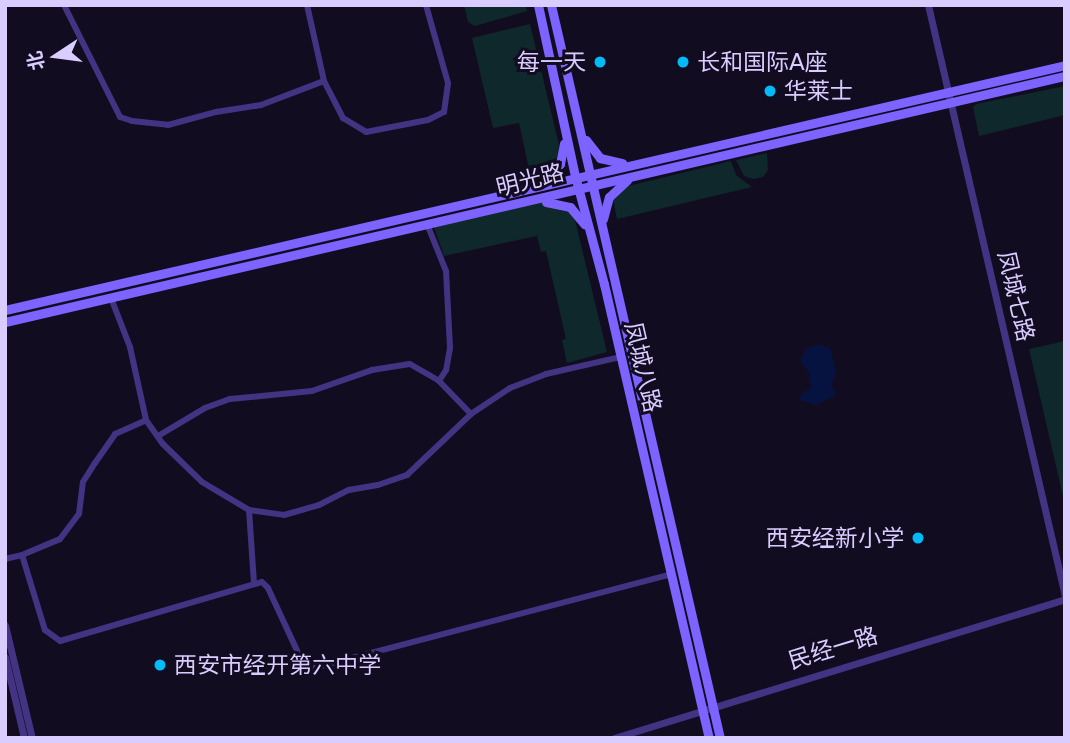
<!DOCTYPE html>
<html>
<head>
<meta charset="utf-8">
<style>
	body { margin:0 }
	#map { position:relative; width:1070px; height:743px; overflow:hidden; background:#120c21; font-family:"DejaVu Sans","Noto Sans SC",sans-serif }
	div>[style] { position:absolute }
	.green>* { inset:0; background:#0e282b }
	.water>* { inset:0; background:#061340 }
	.minor>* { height:6px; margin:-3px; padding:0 3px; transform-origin:3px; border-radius:3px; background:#423483 }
	.tertiary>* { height:7px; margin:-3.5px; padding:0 3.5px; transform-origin:3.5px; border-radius:3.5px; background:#423483 }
	.secondary>* { height:9px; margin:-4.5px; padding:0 4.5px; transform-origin:4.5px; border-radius:4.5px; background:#7d63ff }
	.dots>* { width:19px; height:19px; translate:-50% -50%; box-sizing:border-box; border:4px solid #120c21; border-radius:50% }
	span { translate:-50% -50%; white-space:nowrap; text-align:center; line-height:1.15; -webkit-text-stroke:6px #120c21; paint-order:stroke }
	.poi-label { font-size:23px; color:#d9ccff }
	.right { translate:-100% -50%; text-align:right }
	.left { translate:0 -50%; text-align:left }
	.street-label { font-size:23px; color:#d9ccff }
	.frame { position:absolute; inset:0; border:7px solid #d9ccff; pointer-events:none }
	.north { position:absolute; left:21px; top:21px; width:70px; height:70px; -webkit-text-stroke:5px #120c21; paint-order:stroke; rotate:257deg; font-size:19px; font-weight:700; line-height:28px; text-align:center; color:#d9ccff }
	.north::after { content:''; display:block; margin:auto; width:24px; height:32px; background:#d9ccff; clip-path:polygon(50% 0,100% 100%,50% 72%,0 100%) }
</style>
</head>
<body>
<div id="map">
	<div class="green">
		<i style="clip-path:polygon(464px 5px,526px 5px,527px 11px,475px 26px,468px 22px)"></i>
		<i style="clip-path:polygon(530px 24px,559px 145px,557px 158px,529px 169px,519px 123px,493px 128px,472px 38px)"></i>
		<i style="clip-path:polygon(1065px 86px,1065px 115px,979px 136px,973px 107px,976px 104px)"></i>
		<i style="clip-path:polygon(767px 153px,768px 170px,763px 177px,753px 179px,744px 176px,736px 160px)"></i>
		<i style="clip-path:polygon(731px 161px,736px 175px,752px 187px,617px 219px,613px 199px,624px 187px)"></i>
		<i style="clip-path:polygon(548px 200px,564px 203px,575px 220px,607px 352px,567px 363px,562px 340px,566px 339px,546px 251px,541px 252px,537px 236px,444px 256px,434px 227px)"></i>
		<i style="clip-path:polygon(1065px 341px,1065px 505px,1029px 349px)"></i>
	</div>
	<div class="water">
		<i style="clip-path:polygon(819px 344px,831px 349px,836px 374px,831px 385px,836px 395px,816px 405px,800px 400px,801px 394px,812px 387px,809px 381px,810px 374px,800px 360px,806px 349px)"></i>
	</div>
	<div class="minor">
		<i style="left:64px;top:5px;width:125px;rotate:63.4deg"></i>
		<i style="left:120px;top:117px;width:13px;rotate:18deg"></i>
		<i style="left:132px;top:121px;width:36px;rotate:6deg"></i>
		<i style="left:168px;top:125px;width:50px;rotate:-15.2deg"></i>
		<i style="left:216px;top:112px;width:46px;rotate:-8.8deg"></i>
		<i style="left:261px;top:105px;width:67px;rotate:-20.9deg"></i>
		<i style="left:307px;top:5px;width:78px;rotate:77.4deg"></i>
		<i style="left:324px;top:81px;width:42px;rotate:62.8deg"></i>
		<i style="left:343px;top:118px;width:27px;rotate:31deg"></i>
		<i style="left:366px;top:132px;width:63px;rotate:-11deg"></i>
		<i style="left:428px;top:120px;width:18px;rotate:-27deg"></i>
		<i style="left:444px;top:112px;width:29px;rotate:-82deg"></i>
		<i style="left:448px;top:83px;width:81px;rotate:-105.8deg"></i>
		<i style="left:427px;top:224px;width:51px;rotate:68deg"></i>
		<i style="left:446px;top:271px;width:77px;rotate:87deg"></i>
		<i style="left:450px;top:348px;width:22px;rotate:100deg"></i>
		<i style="left:446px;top:370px;width:13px;rotate:122deg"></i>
		<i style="left:111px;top:298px;width:53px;rotate:68.8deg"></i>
		<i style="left:130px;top:347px;width:75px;rotate:77.6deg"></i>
		<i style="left:146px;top:420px;width:29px;rotate:55deg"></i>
		<i style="left:163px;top:444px;width:54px;rotate:44.3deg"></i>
		<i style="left:202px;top:482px;width:55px;rotate:30.8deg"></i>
		<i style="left:249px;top:510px;width:35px;rotate:8deg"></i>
		<i style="left:284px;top:515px;width:36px;rotate:-16deg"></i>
		<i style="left:319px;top:505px;width:34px;rotate:-27deg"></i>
		<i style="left:349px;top:490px;width:29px;rotate:-10deg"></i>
		<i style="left:378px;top:485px;width:31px;rotate:-19deg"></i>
		<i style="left:407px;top:475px;width:88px;rotate:-43.6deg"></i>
		<i style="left:471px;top:414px;width:47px;rotate:-33.7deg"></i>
		<i style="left:510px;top:388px;width:39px;rotate:-21deg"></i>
		<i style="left:546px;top:374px;width:77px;rotate:-12.8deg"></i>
		<i style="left:158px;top:436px;width:55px;rotate:-30.8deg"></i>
		<i style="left:205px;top:408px;width:27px;rotate:-20deg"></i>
		<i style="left:230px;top:399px;width:82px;rotate:-5.6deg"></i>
		<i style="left:312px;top:391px;width:64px;rotate:-19.3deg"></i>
		<i style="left:372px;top:370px;width:38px;rotate:-9deg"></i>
		<i style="left:410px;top:364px;width:34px;rotate:30deg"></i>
		<i style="left:439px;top:381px;width:46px;rotate:45.9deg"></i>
		<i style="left:249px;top:510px;width:74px;rotate:86.1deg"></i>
		<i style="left:22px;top:555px;width:41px;rotate:-22.8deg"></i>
		<i style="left:60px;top:539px;width:31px;rotate:-53deg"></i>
		<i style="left:79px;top:514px;width:32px;rotate:-83deg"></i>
		<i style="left:83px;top:482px;width:22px;rotate:-58deg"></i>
		<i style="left:95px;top:463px;width:35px;rotate:-55deg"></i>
		<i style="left:115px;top:434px;width:34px;rotate:-24deg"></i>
		<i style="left:5px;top:559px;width:17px;rotate:-13deg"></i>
		<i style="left:22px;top:555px;width:78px;rotate:73deg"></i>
		<i style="left:45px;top:630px;width:19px;rotate:36deg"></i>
		<i style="left:60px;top:641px;width:210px;rotate:-16.3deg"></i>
		<i style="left:262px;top:582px;width:8px;rotate:45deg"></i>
		<i style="left:268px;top:588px;width:90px;rotate:65.1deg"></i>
		<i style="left:306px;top:670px;width:378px;rotate:-14.7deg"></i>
	</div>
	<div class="tertiary">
		<i style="left:928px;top:5px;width:607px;rotate:76.95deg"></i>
		<i style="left:5px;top:625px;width:116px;rotate:76.6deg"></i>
		<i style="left:5px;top:657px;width:83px;rotate:76.8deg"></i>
		<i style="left:614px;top:738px;width:472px;rotate:-17.1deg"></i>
	</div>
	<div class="secondary">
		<i style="left:538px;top:5px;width:175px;rotate:77.8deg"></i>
		<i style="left:575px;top:176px;width:112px;rotate:75deg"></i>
		<i style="left:604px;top:284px;width:466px;rotate:77deg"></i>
		<i style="left:551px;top:5px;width:752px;rotate:77.02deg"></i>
		<i style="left:586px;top:140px;width:23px;rotate:52deg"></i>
		<i style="left:600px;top:158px;width:23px;rotate:13deg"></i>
		<i style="left:536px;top:182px;width:30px;rotate:-37deg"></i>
		<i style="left:560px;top:164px;width:21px;rotate:-79deg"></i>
		<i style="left:546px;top:202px;width:25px;rotate:12deg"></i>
		<i style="left:570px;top:207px;width:23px;rotate:50deg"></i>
		<i style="left:603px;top:219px;width:23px;rotate:-75deg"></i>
		<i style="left:609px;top:197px;width:25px;rotate:-43deg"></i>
		<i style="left:5px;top:310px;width:1088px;rotate:-13.01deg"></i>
		<i style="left:5px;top:322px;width:1088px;rotate:-13.07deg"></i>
	</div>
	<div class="dots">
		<i style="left:600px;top:62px;background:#00bbf7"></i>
		<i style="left:683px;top:62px;background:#00bbf7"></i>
		<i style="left:770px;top:91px;background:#00bbf7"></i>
		<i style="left:918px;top:538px;background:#00bbf7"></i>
		<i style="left:160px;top:665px;background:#00bbf7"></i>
	</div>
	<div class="poi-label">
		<span class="right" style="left:586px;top:62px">每一天</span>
		<span class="left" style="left:697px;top:62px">长和国际A座</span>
		<span class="left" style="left:784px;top:91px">华莱士</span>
		<span class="right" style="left:904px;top:538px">西安经新小学</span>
		<span class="left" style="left:174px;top:665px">西安市经开第六中学</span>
	</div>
	<div class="street-label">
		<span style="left:530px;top:180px;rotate:-14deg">明光路</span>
		<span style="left:1016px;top:296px;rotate:77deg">凤城七路</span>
		<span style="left:643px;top:367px;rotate:77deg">凤城八路</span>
		<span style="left:833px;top:648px;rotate:-17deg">民经一路</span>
	</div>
	<div class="frame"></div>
	<div class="north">北</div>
</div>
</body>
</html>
